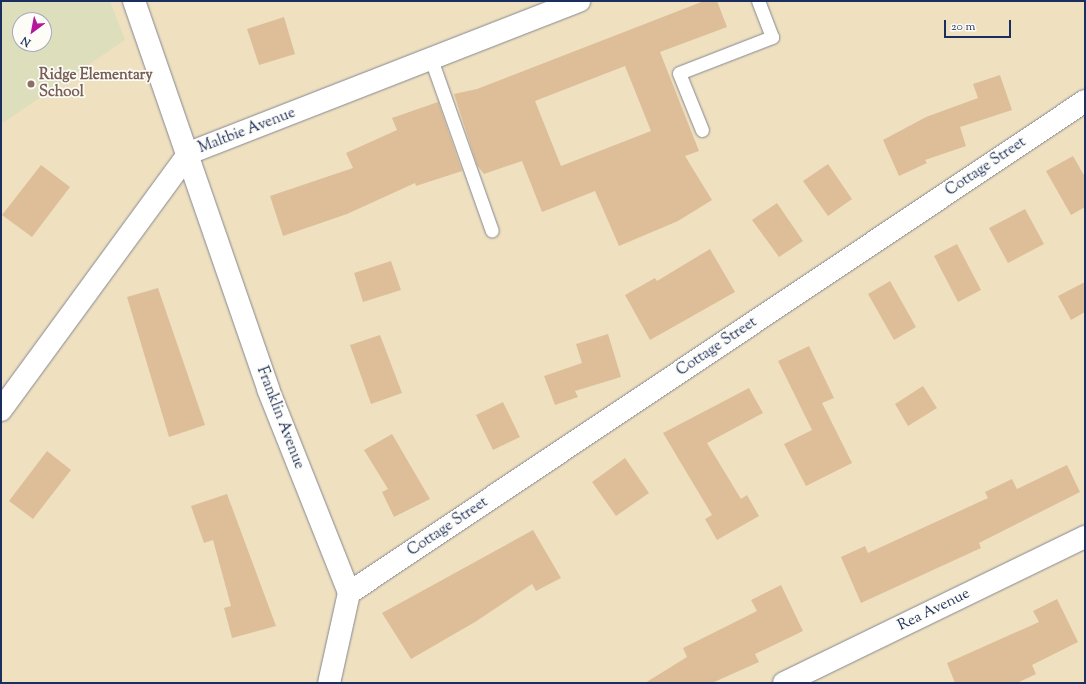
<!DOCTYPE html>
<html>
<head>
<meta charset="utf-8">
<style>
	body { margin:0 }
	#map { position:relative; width:1086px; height:684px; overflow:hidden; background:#efe0c0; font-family:"Sorts Mill Goudy",serif }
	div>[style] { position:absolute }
	.built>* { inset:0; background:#dddebc }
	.building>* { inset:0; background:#ddbe99 }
	.roads { filter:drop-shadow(0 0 1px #85888f) drop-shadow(0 0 1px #85888f) }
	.lane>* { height:13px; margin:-6.5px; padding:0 6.5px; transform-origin:6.5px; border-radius:6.5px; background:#fff }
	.street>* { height:22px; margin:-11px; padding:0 11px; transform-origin:11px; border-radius:11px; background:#fff }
	.secondary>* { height:22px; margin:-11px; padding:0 11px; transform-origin:11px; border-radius:11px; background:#fff }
	.dots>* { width:11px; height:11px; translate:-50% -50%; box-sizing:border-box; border:2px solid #fdfcf7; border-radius:50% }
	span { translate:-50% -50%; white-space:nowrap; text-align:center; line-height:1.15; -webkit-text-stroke:3.5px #fdfcf7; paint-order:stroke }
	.education-label { font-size:15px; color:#785e54; font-weight:700 }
	.left { translate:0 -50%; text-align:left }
	.street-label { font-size:15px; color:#1b2f5e }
	.frame { position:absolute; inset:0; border:2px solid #1b2f5e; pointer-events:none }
	.north { position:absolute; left:12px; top:12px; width:40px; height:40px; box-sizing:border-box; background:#fdfcf7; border:1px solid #a3aaba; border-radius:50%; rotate:212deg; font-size:11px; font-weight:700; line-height:16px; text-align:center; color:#1b2f5e }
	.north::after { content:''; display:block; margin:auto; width:14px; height:18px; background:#b5179e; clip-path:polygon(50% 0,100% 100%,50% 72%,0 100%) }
	.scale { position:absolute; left:944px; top:20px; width:67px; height:18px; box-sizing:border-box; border:2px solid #1b2f5e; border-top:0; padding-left:5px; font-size:12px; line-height:14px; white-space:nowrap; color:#1b2f5e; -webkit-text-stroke:3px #fdfcf7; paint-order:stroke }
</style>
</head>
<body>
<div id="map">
	<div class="built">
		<i style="clip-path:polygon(evenodd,1px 1px,110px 1px,125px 40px,1px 124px,1px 1px,20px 20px,44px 20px,44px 44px,20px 44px,20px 20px)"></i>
	</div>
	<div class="building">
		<i style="clip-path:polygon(evenodd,704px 1px,717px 1px,727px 27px,660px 52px,699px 151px,685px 156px,712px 200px,678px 221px,619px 246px,595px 191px,542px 212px,522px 161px,484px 174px,477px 165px,454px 94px,477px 89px,704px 1px,625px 66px,651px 131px,561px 166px,535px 101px,625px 66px)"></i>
		<i style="clip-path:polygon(284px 17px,295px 54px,259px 65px,247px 29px)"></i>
		<i style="clip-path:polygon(1000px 75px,1012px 110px,960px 127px,966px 146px,925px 160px,927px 163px,899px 176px,883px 140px,926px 117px,978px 98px,973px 84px)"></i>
		<i style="clip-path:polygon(438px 102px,462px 171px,416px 186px,415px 183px,347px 214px,283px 236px,270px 196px,353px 168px,346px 153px,397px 130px,392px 118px)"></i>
		<i style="clip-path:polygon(1073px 156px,1085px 177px,1085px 207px,1071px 215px,1046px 171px)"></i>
		<i style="clip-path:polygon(828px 164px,852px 199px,828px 216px,803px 181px)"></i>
		<i style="clip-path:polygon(41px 165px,70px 187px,32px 237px,2px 215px)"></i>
		<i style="clip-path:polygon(777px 203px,803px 241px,779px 257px,752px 220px)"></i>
		<i style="clip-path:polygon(1025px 209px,1044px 244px,1008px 263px,989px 228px)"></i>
		<i style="clip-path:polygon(957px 244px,981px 290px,958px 302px,934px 256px)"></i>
		<i style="clip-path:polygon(710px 249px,735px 292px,650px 340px,625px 295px,655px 278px,657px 281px)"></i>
		<i style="clip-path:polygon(391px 261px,401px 290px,363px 302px,354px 273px)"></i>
		<i style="clip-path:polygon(890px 281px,916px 327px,894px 340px,868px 294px)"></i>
		<i style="clip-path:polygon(1085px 282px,1085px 312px,1071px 320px,1058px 296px)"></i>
		<i style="clip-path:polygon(158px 288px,205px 425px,169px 437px,127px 297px)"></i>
		<i style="clip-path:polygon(608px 334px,621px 377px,575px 391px,578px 397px,555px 405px,544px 376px,582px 363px,576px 344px)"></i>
		<i style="clip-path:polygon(380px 335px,402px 393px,371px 404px,350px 345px)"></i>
		<i style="clip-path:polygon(809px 346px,834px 398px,822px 403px,852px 463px,806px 486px,784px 444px,812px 430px,778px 361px)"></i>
		<i style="clip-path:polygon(923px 386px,937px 408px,908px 426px,895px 404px)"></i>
		<i style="clip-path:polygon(749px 388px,763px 413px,707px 443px,741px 499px,747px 495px,759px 516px,717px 540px,705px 519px,712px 515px,663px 433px)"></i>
		<i style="clip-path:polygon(503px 402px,520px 437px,493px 450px,476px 415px)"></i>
		<i style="clip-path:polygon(392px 434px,430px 499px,394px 517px,382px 492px,388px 489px,364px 450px)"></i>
		<i style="clip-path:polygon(47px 451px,71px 470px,33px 519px,9px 501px)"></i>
		<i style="clip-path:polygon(625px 458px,649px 493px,616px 516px,592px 482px)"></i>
		<i style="clip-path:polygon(1067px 465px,1080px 492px,979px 543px,981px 548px,861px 603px,841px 557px,865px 546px,868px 553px,988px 498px,985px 492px,1012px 479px,1017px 489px)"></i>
		<i style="clip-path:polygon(227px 494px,276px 626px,232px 638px,224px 608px,231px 606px,213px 540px,204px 543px,191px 506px)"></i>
		<i style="clip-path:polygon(533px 530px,561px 578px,536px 591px,532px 584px,475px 622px,411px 659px,382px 613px)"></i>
		<i style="clip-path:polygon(781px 585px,803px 631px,755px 654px,759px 662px,712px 683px,645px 683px,687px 657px,683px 648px,757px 611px,751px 600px)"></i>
		<i style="clip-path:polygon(1057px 599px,1078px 642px,1032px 665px,1036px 674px,1017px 683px,955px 683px,947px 663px,1039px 622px,1033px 611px)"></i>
	</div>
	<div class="roads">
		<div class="lane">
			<i style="left:431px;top:59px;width:182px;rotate:70.5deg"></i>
			<i style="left:702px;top:130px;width:61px;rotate:-112deg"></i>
			<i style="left:679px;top:73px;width:100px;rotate:-21.2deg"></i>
			<i style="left:772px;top:37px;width:39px;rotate:-111deg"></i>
		</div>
		<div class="street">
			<i style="left:1px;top:410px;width:318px;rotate:-53.8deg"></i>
			<i style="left:189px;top:153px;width:419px;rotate:-21.3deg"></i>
			<i style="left:349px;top:593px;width:885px;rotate:-33.76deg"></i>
			<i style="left:784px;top:683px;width:335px;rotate:-25.9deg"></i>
		</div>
		<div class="secondary">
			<i style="left:134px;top:1px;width:410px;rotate:70.9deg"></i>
			<i style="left:268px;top:389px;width:219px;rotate:68.3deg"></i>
			<i style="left:349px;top:593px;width:92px;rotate:102.5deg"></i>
		</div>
	</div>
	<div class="dots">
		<i style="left:31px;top:84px;background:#8d6e63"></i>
	</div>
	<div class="education-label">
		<span class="left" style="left:39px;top:84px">Ridge Elementary<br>School</span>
	</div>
	<div class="street-label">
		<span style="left:247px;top:131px;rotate:-21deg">Maltbie Avenue</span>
		<span style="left:986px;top:167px;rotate:-34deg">Cottage Street</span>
		<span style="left:717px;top:347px;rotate:-34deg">Cottage Street</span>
		<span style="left:280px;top:418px;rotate:69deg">Franklin Avenue</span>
		<span style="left:448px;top:527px;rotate:-34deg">Cottage Street</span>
		<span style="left:934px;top:610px;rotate:-26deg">Rea Avenue</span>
	</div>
	<div class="frame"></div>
	<div class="north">N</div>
	<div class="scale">20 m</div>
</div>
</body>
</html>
